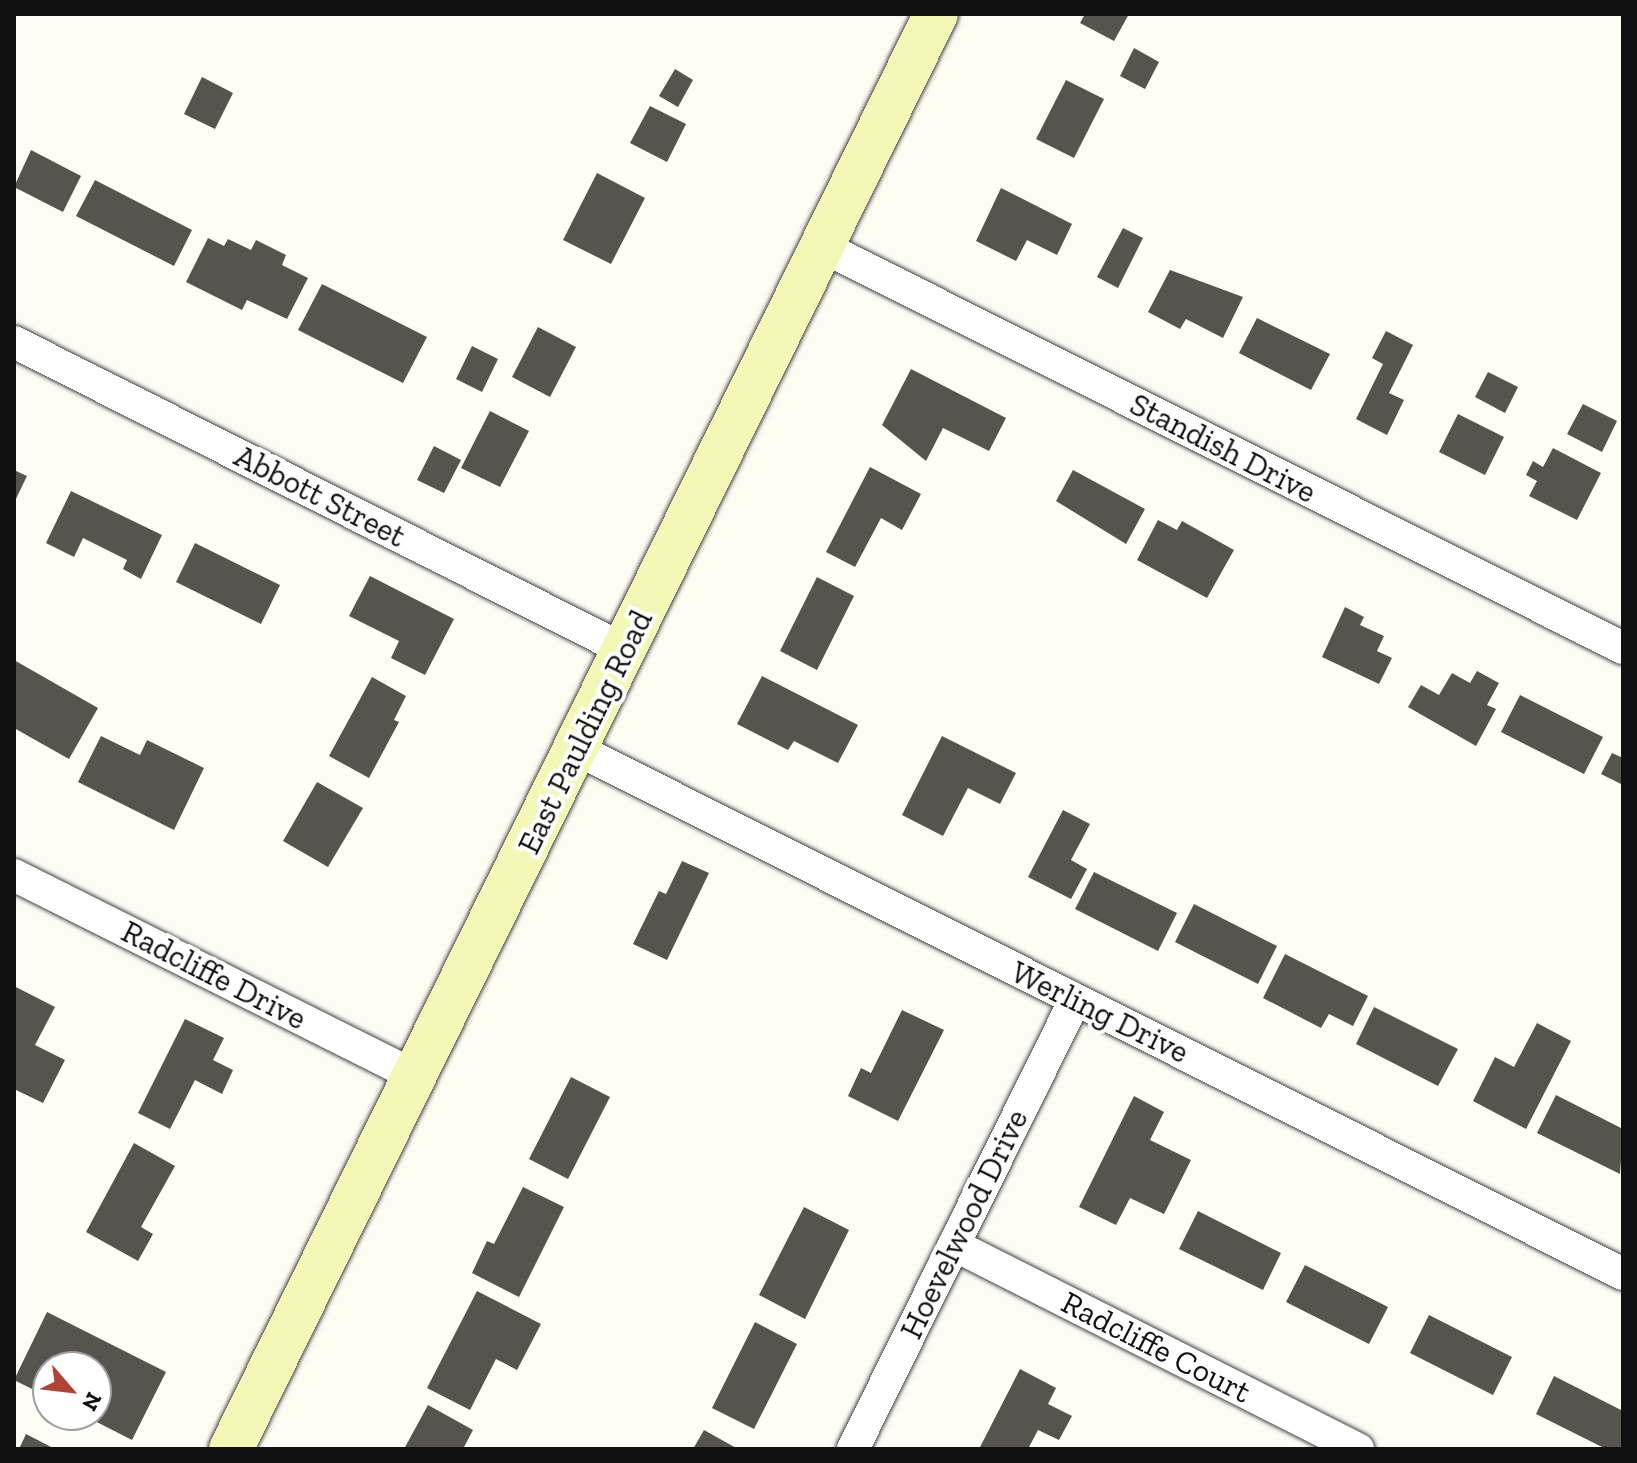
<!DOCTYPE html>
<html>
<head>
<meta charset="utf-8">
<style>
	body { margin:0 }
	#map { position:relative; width:1637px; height:1463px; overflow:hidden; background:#fefdf4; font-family:"Zilla Slab",serif }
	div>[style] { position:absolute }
	.building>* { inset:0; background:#57534d }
	.roads { filter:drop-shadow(0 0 2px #434343) drop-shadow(0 0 2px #434343) }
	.minor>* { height:32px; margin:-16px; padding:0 16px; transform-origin:16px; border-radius:16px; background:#fff }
	.secondary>* { height:44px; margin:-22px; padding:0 22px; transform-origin:22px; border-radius:22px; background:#f4f7b5 }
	span { translate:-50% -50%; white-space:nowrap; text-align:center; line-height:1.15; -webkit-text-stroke:8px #fff; paint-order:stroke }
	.street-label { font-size:32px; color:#101010 }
	.frame { position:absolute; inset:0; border:16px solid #101010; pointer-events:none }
	.north { position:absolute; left:32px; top:1351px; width:80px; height:80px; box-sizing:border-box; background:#fff; border:2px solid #9f9f9f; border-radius:50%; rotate:118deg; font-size:22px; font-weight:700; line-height:32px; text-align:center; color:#101010 }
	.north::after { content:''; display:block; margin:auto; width:28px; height:36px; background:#b24235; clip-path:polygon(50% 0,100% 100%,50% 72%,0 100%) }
</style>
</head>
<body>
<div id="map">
	<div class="building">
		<i style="clip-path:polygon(1085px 14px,1129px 14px,1114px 41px,1080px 23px)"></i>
		<i style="clip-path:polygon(1134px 48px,1159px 62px,1145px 89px,1120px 76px)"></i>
		<i style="clip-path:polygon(675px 69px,693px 80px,678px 107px,659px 96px)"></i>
		<i style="clip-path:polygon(202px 77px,233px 93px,215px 129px,184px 114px)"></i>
		<i style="clip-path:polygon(1066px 80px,1104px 99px,1074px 158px,1036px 139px)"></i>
		<i style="clip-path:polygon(650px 106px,686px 124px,667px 162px,630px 143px)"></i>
		<i style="clip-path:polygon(31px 150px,81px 176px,63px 212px,14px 187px)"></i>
		<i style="clip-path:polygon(597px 173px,645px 198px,611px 264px,563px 240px)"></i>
		<i style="clip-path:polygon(95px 180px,192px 230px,174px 266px,76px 216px)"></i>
		<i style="clip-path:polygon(1001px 188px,1072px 224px,1057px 255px,1027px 240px,1016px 261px,976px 241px)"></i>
		<i style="clip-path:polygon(1123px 228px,1143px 238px,1118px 288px,1097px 277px)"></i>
		<i style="clip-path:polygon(208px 238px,224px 246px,228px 239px,251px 250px,256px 240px,286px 255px,282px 265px,308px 278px,287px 319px,247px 300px,242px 310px,186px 282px)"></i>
		<i style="clip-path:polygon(1170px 270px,1243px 297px,1223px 338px,1186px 319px,1180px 329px,1148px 312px)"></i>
		<i style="clip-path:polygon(322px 284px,427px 337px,403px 383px,298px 330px)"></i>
		<i style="clip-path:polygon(1257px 318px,1330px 354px,1311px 390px,1239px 353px)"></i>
		<i style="clip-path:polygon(538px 327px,576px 347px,550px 397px,512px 377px)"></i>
		<i style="clip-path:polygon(1386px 331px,1413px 345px,1389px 393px,1404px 400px,1387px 435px,1356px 419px,1383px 364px,1372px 358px)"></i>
		<i style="clip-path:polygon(472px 346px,498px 359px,482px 392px,456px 379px)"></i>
		<i style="clip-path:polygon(911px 369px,1006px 418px,989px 451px,943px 428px,926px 461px,882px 425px)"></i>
		<i style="clip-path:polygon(1488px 372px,1518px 387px,1505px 413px,1475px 397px)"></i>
		<i style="clip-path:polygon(1583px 404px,1617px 421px,1602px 452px,1567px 434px)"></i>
		<i style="clip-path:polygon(490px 411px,529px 431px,500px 487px,461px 468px)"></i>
		<i style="clip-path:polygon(1458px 414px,1504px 437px,1485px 475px,1439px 452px)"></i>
		<i style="clip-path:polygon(434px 446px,461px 460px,444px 493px,417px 480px)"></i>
		<i style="clip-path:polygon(1553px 448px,1601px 473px,1577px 520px,1529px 496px,1537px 481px,1526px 475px,1533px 461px,1543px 467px)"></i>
		<i style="clip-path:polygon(870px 467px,921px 494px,902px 530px,881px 518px,855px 567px,826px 552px)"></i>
		<i style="clip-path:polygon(14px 470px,27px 476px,14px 503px)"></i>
		<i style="clip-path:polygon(1073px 470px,1145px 509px,1126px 544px,1056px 501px)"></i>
		<i style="clip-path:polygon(71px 491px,162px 535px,141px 579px,123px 569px,127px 560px,83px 538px,74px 557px,46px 543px)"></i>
		<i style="clip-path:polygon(1158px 520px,1177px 530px,1182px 521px,1234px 550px,1207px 598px,1137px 560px)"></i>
		<i style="clip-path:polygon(195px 543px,280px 585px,261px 624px,176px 582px)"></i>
		<i style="clip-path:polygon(370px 576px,454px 619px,425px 675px,391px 658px,399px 641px,349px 616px)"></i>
		<i style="clip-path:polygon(817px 577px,854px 596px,817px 670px,780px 651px)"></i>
		<i style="clip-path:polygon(1345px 607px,1364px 617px,1360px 625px,1384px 636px,1377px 651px,1392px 658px,1379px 684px,1322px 657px)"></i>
		<i style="clip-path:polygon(14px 660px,98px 708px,69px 759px,14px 728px)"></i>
		<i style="clip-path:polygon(1477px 671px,1499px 683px,1487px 705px,1496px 709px,1476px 746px,1408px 707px,1421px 685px,1439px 695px,1452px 673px,1470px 683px)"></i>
		<i style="clip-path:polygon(762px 676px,858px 725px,838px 763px,794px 741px,788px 750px,737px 724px)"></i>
		<i style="clip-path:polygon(372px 677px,406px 696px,394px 720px,399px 722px,369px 778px,329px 756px)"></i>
		<i style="clip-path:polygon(1520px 695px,1603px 737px,1584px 774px,1501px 732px)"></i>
		<i style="clip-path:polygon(101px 736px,140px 755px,147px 740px,204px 768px,174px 830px,78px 782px)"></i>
		<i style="clip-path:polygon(942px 736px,1016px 773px,1000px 804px,968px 788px,943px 836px,902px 815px)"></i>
		<i style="clip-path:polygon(1612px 753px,1623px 758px,1623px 785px,1601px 774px)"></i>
		<i style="clip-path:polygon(317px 782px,363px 808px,328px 867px,283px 841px)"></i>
		<i style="clip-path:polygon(1063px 810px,1090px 824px,1071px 860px,1087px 869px,1071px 899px,1028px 877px)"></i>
		<i style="clip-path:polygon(682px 861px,709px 873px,667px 960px,633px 944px,659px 891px,666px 894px)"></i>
		<i style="clip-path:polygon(1094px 872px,1177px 913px,1158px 951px,1075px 909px)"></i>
		<i style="clip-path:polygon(1194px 904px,1277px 946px,1258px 984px,1175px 942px)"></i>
		<i style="clip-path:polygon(1285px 954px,1368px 996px,1353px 1026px,1329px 1014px,1321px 1028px,1263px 998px)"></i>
		<i style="clip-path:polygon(14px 986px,55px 1007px,35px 1045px,65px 1060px,43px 1103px,14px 1089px)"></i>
		<i style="clip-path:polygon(1374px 1007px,1458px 1049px,1438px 1086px,1356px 1044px)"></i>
		<i style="clip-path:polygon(902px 1010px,944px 1030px,898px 1121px,848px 1096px,861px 1068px,871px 1073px)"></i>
		<i style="clip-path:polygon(185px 1019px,224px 1038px,213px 1060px,233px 1070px,222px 1094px,195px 1080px,170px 1129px,138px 1113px)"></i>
		<i style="clip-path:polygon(1537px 1023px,1571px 1041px,1526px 1129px,1473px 1101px,1495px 1057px,1514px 1067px)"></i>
		<i style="clip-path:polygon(571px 1077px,610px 1097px,568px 1179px,529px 1159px)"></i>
		<i style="clip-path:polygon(1556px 1095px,1623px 1129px,1620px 1174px,1537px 1133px)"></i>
		<i style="clip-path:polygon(1134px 1096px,1164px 1112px,1150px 1140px,1191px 1160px,1164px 1214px,1130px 1198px,1116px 1225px,1079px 1207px)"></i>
		<i style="clip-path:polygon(134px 1143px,175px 1166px,141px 1227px,153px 1234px,138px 1261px,86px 1232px)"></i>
		<i style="clip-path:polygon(523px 1187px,564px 1207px,519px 1297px,472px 1273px,487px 1241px,494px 1244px)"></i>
		<i style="clip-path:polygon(804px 1207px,849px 1230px,805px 1319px,759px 1295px)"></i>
		<i style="clip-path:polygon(1198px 1211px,1281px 1253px,1263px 1290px,1179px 1249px)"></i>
		<i style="clip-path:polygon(1305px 1265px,1388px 1307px,1369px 1344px,1286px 1302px)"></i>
		<i style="clip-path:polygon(477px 1291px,541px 1324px,517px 1370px,496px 1359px,470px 1410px,427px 1388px)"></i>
		<i style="clip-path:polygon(47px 1312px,166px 1372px,132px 1440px,83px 1415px,96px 1415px,96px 1367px,48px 1367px,48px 1397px,14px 1380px)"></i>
		<i style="clip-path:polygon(1429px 1315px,1512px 1357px,1493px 1395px,1410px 1353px)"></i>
		<i style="clip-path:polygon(755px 1322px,797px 1344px,754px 1429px,712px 1408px)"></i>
		<i style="clip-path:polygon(1020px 1369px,1056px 1388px,1048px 1404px,1072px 1416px,1059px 1440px,1038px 1430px,1028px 1449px,979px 1449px)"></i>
		<i style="clip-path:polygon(1554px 1376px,1623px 1411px,1622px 1449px,1606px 1449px,1536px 1414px)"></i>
		<i style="clip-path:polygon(428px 1405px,473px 1430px,463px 1449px,404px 1449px)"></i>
		<i style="clip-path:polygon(704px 1430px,738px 1449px,693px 1449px)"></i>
		<i style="clip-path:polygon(26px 1434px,55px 1449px,19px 1449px)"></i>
	</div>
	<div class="roads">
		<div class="minor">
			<i style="left:823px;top:247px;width:895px;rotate:26.62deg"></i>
			<i style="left:14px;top:342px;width:684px;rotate:26.75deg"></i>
			<i style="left:576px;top:749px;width:1171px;rotate:26.63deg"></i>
			<i style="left:14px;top:875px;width:449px;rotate:26.6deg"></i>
			<i style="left:954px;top:1245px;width:453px;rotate:26.8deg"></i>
			<i style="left:853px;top:1449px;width:501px;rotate:-63.69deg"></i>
		</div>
		<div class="secondary">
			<i style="left:231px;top:1449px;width:1599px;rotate:-63.84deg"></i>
		</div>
	</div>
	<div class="street-label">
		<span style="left:1223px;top:448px;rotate:27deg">Standish Drive</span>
		<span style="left:320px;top:496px;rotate:27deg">Abbott Street</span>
		<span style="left:585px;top:732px;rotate:-64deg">East Paulding Road</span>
		<span style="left:214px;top:975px;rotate:27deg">Radcliffe Drive</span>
		<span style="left:1100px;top:1012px;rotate:26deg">Werling Drive</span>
		<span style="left:964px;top:1224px;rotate:-64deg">Hoevelwood Drive</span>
		<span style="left:1156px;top:1347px;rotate:27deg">Radcliffe Court</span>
	</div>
	<div class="frame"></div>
	<div class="north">N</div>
</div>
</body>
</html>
